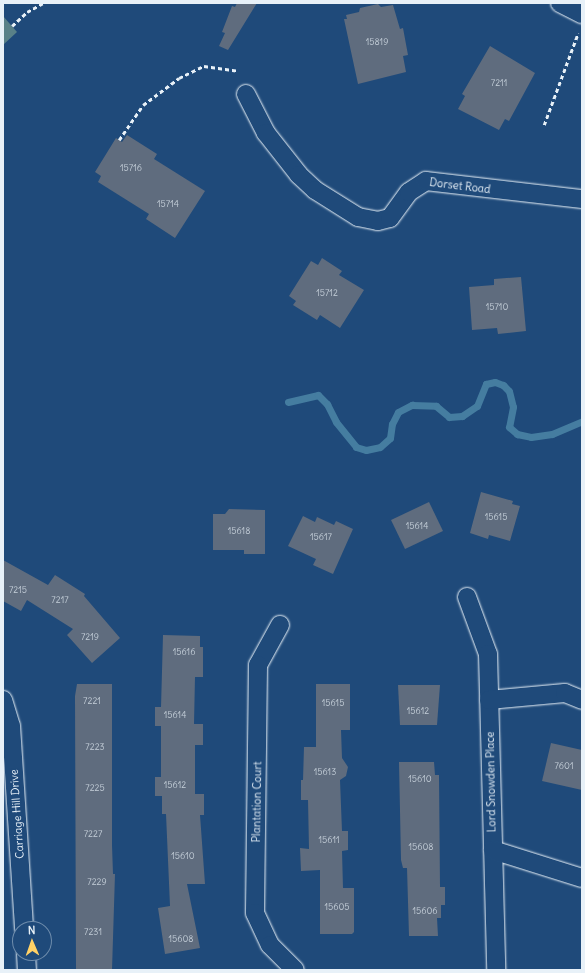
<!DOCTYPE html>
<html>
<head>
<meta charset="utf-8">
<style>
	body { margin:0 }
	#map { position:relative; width:585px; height:973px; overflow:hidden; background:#1f4a7a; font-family:Delius,sans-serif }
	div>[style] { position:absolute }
	.green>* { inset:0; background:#598188 }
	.stream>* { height:7px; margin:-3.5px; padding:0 3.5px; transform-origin:3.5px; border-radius:3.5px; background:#457da0 }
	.building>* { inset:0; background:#5f6c7e }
	.path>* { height:2.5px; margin-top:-1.25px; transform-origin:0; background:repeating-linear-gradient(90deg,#e8f1f8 0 4px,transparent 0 7px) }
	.roads { filter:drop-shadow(0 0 1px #e8f1f8) drop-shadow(0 0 1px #e8f1f8) }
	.street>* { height:18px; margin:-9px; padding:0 9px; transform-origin:9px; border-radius:9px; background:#1f4a7a }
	span { translate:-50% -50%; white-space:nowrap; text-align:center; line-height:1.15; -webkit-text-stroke:3.5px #1f4a7a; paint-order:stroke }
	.number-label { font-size:9px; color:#c6d0da }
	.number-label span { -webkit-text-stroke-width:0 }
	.street-label { font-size:11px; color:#e8f1f8 }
	.frame { position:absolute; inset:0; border:4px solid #e8f1f8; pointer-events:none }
	.north { position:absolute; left:12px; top:921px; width:40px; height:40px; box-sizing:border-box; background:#1f4a7a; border:1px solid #6f8dac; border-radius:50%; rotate:358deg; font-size:11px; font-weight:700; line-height:16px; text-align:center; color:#e8f1f8 }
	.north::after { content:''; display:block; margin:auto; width:14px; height:18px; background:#ffd166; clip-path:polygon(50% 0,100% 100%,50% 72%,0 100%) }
</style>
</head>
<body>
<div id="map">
	<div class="green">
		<i style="clip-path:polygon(3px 16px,17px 32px,3px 45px)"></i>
	</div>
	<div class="stream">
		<i style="left:288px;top:402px;width:31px;rotate:-13deg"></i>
		<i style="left:318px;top:395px;width:13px;rotate:45deg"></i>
		<i style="left:327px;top:404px;width:20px;rotate:63deg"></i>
		<i style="left:336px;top:422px;width:32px;rotate:51deg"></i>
		<i style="left:356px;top:447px;width:10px;rotate:17deg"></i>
		<i style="left:366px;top:450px;width:14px;rotate:-12deg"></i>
		<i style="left:380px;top:447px;width:13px;rotate:-42deg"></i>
		<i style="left:390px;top:438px;width:14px;rotate:-82deg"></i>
		<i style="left:392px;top:424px;width:13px;rotate:-63deg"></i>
		<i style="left:398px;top:412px;width:16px;rotate:-27deg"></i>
		<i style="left:412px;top:405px;width:24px;rotate:2deg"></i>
		<i style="left:436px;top:406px;width:17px;rotate:40deg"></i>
		<i style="left:449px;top:417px;width:13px;rotate:-4deg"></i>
		<i style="left:462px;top:416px;width:18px;rotate:-34deg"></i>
		<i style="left:477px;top:406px;width:24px;rotate:-68deg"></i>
		<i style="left:486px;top:384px;width:9px;rotate:-13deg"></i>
		<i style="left:495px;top:382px;width:9px;rotate:21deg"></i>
		<i style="left:503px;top:385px;width:8px;rotate:45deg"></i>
		<i style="left:509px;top:391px;width:16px;rotate:76deg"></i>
		<i style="left:513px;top:407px;width:20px;rotate:101deg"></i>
		<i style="left:509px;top:427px;width:11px;rotate:41deg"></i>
		<i style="left:517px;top:434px;width:14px;rotate:12deg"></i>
		<i style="left:531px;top:437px;width:21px;rotate:-8deg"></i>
		<i style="left:552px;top:434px;width:33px;rotate:-23deg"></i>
	</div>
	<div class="building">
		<i style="clip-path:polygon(237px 3px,257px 3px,228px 50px,219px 46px,225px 33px,222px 32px,232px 6px,235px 7px)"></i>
		<i style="clip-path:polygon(378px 4px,381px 7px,393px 5px,400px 29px,403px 28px,408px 55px,403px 56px,406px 72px,358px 84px,344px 19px,347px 19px,346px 15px,359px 12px,360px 8px)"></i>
		<i style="clip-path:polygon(490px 46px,535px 73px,509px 121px,505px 119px,499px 130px,458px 109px,465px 96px,462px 94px)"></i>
		<i style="clip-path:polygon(127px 135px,157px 154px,154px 159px,205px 191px,175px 238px,146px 219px,149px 214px,98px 182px,101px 176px,95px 172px,116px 138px,122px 142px)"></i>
		<i style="clip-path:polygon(322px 258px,342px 271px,339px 275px,364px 290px,340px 328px,320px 315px,317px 320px,293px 305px,296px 301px,289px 296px,311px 261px,318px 265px)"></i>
		<i style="clip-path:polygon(521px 277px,526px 331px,498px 334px,497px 328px,472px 330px,469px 287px,494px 285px,494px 279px)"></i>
		<i style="clip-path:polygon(481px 492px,513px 501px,512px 504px,520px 506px,510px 541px,489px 535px,488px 539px,470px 533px)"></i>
		<i style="clip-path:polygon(429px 502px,443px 531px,405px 549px,391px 520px)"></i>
		<i style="clip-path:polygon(229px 509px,265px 510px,265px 554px,244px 554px,244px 550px,213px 550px,213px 514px,225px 514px)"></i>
		<i style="clip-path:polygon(303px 516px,315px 522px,317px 517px,334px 525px,336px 521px,353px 529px,333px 574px,313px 565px,316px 559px,288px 546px)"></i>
		<i style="clip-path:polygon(3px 560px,48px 585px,55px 575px,85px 594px,84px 596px,120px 638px,92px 663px,67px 635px,73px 629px,27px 600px,21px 611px,3px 601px)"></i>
		<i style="clip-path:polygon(163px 635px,200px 636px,200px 647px,203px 647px,203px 677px,195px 677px,194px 724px,203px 724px,203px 745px,195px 745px,195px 794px,204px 794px,204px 815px,200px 815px,205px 884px,187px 884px,200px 948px,165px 954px,158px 908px,170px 906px,166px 814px,162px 814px,162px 796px,155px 796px,155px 777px,161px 777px,161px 726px,155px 726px,155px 707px,161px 707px)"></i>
		<i style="clip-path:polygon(77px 684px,112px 684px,112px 845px,113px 874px,115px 874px,112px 970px,76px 970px,75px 696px)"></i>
		<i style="clip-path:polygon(316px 684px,350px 684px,350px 730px,341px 730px,342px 758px,348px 767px,346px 776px,340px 780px,342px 831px,348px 831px,348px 850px,342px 851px,343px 888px,354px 888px,354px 932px,352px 934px,320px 934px,320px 870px,301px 871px,300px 848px,309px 849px,308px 800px,301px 800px,301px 780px,303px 780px,304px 747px,316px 747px)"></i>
		<i style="clip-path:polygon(398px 685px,440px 685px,437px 725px,400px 725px)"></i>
		<i style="clip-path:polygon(551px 743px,582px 750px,582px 790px,542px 781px)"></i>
		<i style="clip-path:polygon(399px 762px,434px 762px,435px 775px,439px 775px,440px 887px,445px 887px,445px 905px,441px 905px,441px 918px,437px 918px,438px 936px,409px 936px,407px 868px,403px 868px,401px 860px)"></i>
	</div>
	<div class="path">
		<i style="left:12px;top:26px;width:21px;rotate:-43deg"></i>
		<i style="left:27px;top:12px;width:18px;rotate:-29deg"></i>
		<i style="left:544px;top:125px;width:98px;rotate:-69.7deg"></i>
		<i style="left:119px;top:140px;width:42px;rotate:-55.6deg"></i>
		<i style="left:143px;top:105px;width:45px;rotate:-36.9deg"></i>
		<i style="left:179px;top:78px;width:28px;rotate:-26deg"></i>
		<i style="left:204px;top:66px;width:34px;rotate:8deg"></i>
	</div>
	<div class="roads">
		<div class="street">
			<i style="left:560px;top:3px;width:25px;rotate:27deg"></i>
			<i style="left:246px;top:94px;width:44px;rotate:62.9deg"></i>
			<i style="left:266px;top:133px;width:53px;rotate:51.8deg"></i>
			<i style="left:299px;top:175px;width:22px;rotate:43deg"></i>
			<i style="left:315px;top:190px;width:51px;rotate:32.1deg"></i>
			<i style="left:358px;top:217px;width:20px;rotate:11deg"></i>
			<i style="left:378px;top:221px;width:12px;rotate:-14deg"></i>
			<i style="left:390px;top:218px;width:32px;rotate:-54deg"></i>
			<i style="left:409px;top:192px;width:20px;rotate:-33deg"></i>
			<i style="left:426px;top:181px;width:157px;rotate:6.6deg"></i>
			<i style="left:467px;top:597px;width:61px;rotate:69.8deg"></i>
			<i style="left:488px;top:654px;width:316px;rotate:88.5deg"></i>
			<i style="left:280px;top:625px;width:46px;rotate:118.8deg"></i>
			<i style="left:258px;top:665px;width:248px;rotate:90.7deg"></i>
			<i style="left:255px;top:913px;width:35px;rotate:65deg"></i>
			<i style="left:270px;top:945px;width:35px;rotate:45deg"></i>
			<i style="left:3px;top:700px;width:27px;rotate:73deg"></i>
			<i style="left:11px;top:726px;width:203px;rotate:86.3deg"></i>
			<i style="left:489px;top:700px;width:76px;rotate:-5.3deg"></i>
			<i style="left:565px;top:693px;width:18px;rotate:22deg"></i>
			<i style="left:493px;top:850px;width:93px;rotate:17.5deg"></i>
			<i style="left:26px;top:953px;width:17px;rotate:87deg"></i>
		</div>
	</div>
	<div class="number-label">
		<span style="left:377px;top:42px">15819</span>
		<span style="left:499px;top:83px">7211</span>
		<span style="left:131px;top:168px">15716</span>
		<span style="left:168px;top:204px">15714</span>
		<span style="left:327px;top:293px">15712</span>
		<span style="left:497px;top:307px">15710</span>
		<span style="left:496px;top:517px">15615</span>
		<span style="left:417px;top:526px">15614</span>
		<span style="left:239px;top:531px">15618</span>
		<span style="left:321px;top:537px">15617</span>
		<span style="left:18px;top:590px">7215</span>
		<span style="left:60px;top:600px">7217</span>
		<span style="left:90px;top:637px">7219</span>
		<span style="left:184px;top:652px">15616</span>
		<span style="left:92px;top:701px">7221</span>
		<span style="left:333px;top:703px">15615</span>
		<span style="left:418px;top:711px">15612</span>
		<span style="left:175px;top:715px">15614</span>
		<span style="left:95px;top:747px">7223</span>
		<span style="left:564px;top:766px">7601</span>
		<span style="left:325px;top:772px">15613</span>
		<span style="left:420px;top:779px">15610</span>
		<span style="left:175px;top:785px">15612</span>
		<span style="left:95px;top:788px">7225</span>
		<span style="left:93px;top:834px">7227</span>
		<span style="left:329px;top:840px">15611</span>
		<span style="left:421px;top:847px">15608</span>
		<span style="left:183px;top:856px">15610</span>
		<span style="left:97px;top:882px">7229</span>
		<span style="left:337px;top:907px">15605</span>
		<span style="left:425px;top:911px">15606</span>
		<span style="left:93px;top:932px">7231</span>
		<span style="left:181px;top:939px">15608</span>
	</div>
	<div class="street-label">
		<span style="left:460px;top:186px;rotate:7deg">Dorset Road</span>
		<span style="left:491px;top:782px;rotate:-91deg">Lord Snowden Place</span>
		<span style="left:257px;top:802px;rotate:-89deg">Plantation Court</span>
		<span style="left:17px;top:814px;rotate:-94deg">Carriage Hill Drive</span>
	</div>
	<div class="frame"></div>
	<div class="north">N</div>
</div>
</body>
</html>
